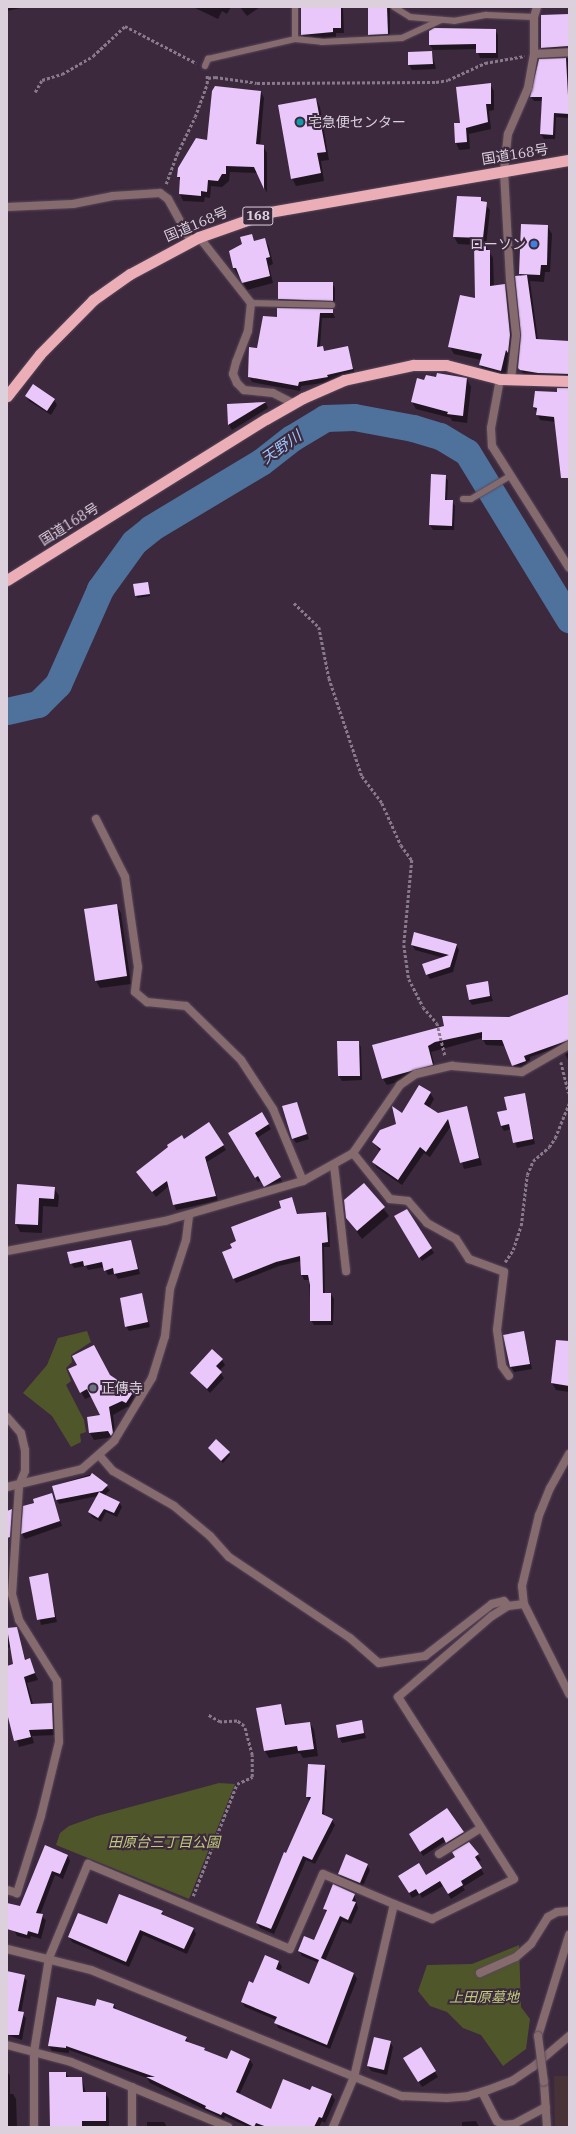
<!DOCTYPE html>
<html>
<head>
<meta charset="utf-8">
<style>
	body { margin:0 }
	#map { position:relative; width:576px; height:2134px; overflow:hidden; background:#3c293e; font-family:"IBM Plex Serif","Noto Sans JP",serif }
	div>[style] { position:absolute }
	.medical>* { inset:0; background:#463237 }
	.green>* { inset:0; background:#4f562a }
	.shadow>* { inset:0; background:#0007 }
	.river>* { height:27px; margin:-13.5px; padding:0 13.5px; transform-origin:13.5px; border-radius:13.5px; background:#4e729c }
	.building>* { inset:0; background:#e9c7fa }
	.path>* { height:2.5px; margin-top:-1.25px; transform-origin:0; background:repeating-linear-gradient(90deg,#897a8b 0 3px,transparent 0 5px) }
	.roads { filter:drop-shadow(0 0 1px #59475b) drop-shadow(0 0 1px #59475b) }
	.service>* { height:6px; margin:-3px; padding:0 3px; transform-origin:3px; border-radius:3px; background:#866b6e }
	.minor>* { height:8px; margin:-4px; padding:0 4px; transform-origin:4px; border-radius:4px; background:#866b6e }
	.trunk>* { height:11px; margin:-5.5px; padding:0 5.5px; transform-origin:5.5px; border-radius:5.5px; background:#ecaeb6 }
	.bridges { filter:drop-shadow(0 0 1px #59475b) drop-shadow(0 0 1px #59475b) }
	.minor-bridge>* { height:8px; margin:-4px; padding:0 4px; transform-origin:4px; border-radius:4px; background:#866b6e }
	.dots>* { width:11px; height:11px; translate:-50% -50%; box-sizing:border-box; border:2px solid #3c293e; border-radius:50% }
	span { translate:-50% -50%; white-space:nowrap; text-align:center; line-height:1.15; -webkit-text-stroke:4px #3c293e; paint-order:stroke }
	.shield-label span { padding:1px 3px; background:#3c293e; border:1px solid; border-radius:3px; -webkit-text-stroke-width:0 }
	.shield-label { font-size:13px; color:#dcd0dd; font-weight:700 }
	.poi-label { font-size:14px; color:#dcd0dd }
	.left { translate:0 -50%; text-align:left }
	.right { translate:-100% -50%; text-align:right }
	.street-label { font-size:14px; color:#dcd0dd }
	.park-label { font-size:14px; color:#bfcc79; font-style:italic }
	.water-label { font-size:15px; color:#9bc7fb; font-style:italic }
	.frame { position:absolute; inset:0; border:8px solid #dcd0dd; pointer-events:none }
</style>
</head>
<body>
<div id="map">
	<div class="medical">
		<i style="clip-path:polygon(554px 2076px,569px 2076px,569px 2127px,555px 2127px)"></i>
	</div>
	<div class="green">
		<i style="clip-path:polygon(87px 1331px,91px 1342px,71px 1355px,72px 1362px,66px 1368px,71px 1381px,66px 1385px,84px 1420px,86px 1432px,80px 1434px,81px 1442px,71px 1447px,52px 1416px,23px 1393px,47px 1365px,58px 1338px)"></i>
		<i style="clip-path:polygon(219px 1783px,235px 1784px,189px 1899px,56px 1845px,60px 1833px,69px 1826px,97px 1816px)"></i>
		<i style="clip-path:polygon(519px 1945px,521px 2007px,530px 2019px,526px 2049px,503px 2066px,481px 2035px,463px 2028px,447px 2012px,430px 2006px,418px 1991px,427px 1965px,472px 1964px)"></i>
	</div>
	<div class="shadow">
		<i style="clip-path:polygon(7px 7px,25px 7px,7px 11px)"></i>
		<i style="clip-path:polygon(193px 7px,231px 7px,227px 14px,222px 11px,218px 19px)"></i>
		<i style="clip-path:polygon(240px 7px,260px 7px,247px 16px)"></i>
		<i style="clip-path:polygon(311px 7px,343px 7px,344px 33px,336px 33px,336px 37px,305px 40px,302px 34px)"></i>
		<i style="clip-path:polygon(369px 7px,390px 7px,390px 40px,372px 40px,369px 35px)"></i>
		<i style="clip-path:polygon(569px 15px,569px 51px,544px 52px,542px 48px)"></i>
		<i style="clip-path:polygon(495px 30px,498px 35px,498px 58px,480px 58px,477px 49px,433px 50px,430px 45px)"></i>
		<i style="clip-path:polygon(432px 52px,436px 69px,412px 70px,409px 65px)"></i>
		<i style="clip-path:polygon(569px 58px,569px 118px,556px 117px,555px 139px,544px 139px,541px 134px,542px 101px,534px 101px,531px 97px,539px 60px)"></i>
		<i style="clip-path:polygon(490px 84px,494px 91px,494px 110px,489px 111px,491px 129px,469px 134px,470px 149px,459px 150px,456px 143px,455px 124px,461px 123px)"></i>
		<i style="clip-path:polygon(261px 92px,264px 98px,260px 146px,263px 146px,267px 153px,267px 193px,258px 173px,230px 172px,229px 181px,222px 187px,211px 186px,210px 198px,205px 197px,204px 202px,183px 201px,180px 194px,181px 182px,178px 177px,208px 141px)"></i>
		<i style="clip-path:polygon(316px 99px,320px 107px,329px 160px,321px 161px,324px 181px,296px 186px,292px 178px)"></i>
		<i style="clip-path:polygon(480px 198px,490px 210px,486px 246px,493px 258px,494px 286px,504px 285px,509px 293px,514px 343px,505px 377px,484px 372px,480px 365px,481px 360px,454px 354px,450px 347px,476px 300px,475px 245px,458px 244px,454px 237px)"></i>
		<i style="clip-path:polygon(547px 226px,552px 234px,550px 272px,545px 272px,544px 282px,530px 281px,538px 340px,569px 343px,569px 379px,524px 375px,519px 367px,522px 335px,520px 274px)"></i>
		<i style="clip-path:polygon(251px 235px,255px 242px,265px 240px,269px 247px,273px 264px,269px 266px,273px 283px,247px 290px,234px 268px,243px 245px)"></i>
		<i style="clip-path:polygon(332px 283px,335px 288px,335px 306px,282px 304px,279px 299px)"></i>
		<i style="clip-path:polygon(332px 310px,335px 318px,322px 318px,320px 347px,325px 352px,347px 347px,355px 374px,329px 380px,330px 382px,301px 386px,300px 391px,252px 382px,249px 377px,250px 348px,258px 349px,278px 318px)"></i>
		<i style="clip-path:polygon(437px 378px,467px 379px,471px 387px,467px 423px,452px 421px,451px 418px,416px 409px,412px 402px,425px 381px)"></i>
		<i style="clip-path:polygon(569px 388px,569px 463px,556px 422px,540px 420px,534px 407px)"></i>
		<i style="clip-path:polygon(26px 396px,54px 400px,57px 405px,51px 415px,29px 401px)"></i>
		<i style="clip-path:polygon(266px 403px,268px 408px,232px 430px,229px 425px,228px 405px)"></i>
		<i style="clip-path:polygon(445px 476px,448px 481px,447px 501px,452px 501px,455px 506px,454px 530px,433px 530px,430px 525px)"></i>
		<i style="clip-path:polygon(149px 586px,150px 596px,138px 598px,136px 596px)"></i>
		<i style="clip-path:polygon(116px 905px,121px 913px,131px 984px,100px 988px,96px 981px)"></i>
		<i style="clip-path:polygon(412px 945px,456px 945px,459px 950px,453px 972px,430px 979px,427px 974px,444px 958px,415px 950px)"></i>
		<i style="clip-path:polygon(487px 982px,493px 1001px,472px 1005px,469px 1000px)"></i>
		<i style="clip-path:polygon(569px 995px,569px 1044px,530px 1057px,530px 1061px,527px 1062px,529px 1068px,516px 1071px,505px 1046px,486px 1045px,482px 1038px,431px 1052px,436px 1071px,387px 1085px,383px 1079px,373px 1045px,509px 1018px)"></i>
		<i style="clip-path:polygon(358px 1042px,361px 1047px,362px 1080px,342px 1081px,339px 1076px)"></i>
		<i style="clip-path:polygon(569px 1052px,569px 1062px,565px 1054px)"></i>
		<i style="clip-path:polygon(430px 1093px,434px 1099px,429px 1108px,438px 1114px,466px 1107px,482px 1165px,464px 1169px,451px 1126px,430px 1157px,424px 1153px,402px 1185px,377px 1168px,373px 1162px,380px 1151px,373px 1142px,398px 1125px,402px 1115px)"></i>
		<i style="clip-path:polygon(524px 1094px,535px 1144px,517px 1148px,511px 1129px,504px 1131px,501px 1126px,508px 1111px)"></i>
		<i style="clip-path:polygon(296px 1103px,309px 1139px,296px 1143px,293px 1138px)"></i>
		<i style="clip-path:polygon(262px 1113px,271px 1129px,257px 1138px,283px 1183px,267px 1191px,262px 1180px,258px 1182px,229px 1133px)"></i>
		<i style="clip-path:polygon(184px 1140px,223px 1145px,226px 1150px,207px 1162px,218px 1201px,176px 1210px,169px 1186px,156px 1197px,141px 1177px)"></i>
		<i style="clip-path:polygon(364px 1184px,389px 1216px,362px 1239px,347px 1218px)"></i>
		<i style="clip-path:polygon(18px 1185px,54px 1188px,59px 1196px,58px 1207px,43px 1206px,42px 1233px,20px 1232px,16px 1224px)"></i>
		<i style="clip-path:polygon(292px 1198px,298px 1215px,326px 1213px,329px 1218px,330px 1247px,324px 1247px,325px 1294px,331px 1294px,334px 1299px,333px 1325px,314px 1325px,311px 1320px,309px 1280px,304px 1280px,302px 1275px,301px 1261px,279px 1266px,236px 1283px,234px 1279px,233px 1248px)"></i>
		<i style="clip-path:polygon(407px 1210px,434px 1253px,422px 1261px,395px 1216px)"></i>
		<i style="clip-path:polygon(131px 1241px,140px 1274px,118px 1279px,115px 1274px,108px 1275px,104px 1267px,88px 1270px,86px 1266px,74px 1268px,71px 1263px)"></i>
		<i style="clip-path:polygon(142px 1295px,150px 1327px,129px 1331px,126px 1326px)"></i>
		<i style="clip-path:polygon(524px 1333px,532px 1369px,514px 1372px,511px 1367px)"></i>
		<i style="clip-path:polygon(557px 1341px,569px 1342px,569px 1392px,556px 1390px,552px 1383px)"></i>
		<i style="clip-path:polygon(222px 1360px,225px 1365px,219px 1371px,224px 1378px,210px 1393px,192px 1374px)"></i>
		<i style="clip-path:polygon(78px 1365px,110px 1376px,133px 1392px,137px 1399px,131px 1410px,127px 1407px,113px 1415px,116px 1440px,113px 1437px,94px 1440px,90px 1433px,102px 1416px,92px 1396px,85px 1399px,81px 1392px)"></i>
		<i style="clip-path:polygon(209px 1449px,229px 1453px,230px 1455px,223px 1463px)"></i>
		<i style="clip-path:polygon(92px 1474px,110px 1490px,104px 1496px,119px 1502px,122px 1507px,117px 1517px,106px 1512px,101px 1522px,92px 1517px,89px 1512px,98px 1496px,59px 1504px,57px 1500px,53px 1486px)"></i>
		<i style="clip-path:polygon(51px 1494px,62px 1526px,25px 1539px,22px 1534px,24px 1507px)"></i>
		<i style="clip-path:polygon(7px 1552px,10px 1595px,7px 1595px)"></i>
		<i style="clip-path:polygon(47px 1574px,57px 1622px,41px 1625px,30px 1578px)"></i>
		<i style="clip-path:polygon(16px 1628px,26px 1661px,29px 1660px,38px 1680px,27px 1683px,33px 1704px,52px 1704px,55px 1711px,56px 1735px,32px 1736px,34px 1743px,19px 1747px,7px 1709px,7px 1667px,14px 1665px,11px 1647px,7px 1648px,7px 1629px)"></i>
		<i style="clip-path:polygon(281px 1705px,287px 1726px,310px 1723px,314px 1730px,318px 1756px,303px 1758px,300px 1753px,269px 1758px,265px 1751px,257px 1709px)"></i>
		<i style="clip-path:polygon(361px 1721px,366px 1738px,342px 1743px,339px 1737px)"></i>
		<i style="clip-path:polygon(324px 1766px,327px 1771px,324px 1816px,332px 1820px,335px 1825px,315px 1864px,306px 1860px,274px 1934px,260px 1928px,257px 1923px,310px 1802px,307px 1797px)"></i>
		<i style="clip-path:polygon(458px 1825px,466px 1837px,450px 1847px,446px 1841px,423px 1856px,410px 1834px)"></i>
		<i style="clip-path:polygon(469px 1843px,481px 1860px,477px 1862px,484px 1874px,463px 1887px,465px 1890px,451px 1899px,443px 1886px,422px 1898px,420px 1894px,412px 1898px,400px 1876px,425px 1876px,456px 1857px)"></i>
		<i style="clip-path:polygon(46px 1847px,67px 1855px,70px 1861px,63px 1879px,55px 1875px,40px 1915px,46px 1920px,41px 1939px,31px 1936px,30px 1939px,17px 1936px,14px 1930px,7px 1928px,7px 1904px,21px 1907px)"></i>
		<i style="clip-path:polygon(367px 1865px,370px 1870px,362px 1888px,342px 1879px,339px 1874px)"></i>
		<i style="clip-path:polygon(354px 1894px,358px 1908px,351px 1924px,342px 1921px,325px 1961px,354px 1974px,357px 1979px,330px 2049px,278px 2028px,276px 2020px,245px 2007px,242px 2002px,253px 1984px,265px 1956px,279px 1962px,282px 1967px,279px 1972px,309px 1985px,319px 1963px,302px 1956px,299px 1951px,314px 1942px,327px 1913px,324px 1909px)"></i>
		<i style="clip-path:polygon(162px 1912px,164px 1916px,193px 1928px,196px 1934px,187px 1954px,143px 1935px,129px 1967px,72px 1942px,69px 1937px)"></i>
		<i style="clip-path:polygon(7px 1971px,24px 1976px,27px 1981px,21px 2013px,26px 2018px,22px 2040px,7px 2035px)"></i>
		<i style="clip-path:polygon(98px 2000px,114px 2005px,117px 2010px,186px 2038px,189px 2043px,227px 2061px,250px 2060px,253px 2065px,239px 2095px,272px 2111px,311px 2091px,312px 2087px,332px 2095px,335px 2100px,325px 2123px,322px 2121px,319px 2127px,248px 2127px,225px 2116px,224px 2119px,150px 2083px,147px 2078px,69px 2050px,69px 2053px,52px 2051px,49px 2046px,96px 2007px)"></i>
		<i style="clip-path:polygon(390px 2042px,393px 2047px,387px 2075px,371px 2071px,368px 2066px)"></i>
		<i style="clip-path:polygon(420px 2048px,438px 2077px,422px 2087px,405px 2058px)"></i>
		<i style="clip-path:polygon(7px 2071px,10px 2076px,10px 2094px,13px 2094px,16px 2099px,17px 2127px,7px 2127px)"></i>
		<i style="clip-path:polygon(66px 2073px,69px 2078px,82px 2078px,86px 2093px,105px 2093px,109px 2099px,109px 2127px,50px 2127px)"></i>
		<i style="clip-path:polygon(476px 2121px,479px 2127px,462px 2127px,462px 2122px)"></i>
		<i style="clip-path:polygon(147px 2122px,164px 2122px,167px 2127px,147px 2127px)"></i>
	</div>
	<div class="river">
		<i style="left:7px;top:711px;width:32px;rotate:-13deg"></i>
		<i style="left:38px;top:704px;width:28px;rotate:-45deg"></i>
		<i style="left:58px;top:684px;width:104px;rotate:-66.1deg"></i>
		<i style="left:100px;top:589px;width:58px;rotate:-54.1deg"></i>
		<i style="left:134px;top:542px;width:22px;rotate:-39deg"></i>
		<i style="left:151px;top:528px;width:128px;rotate:-31deg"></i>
		<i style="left:261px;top:462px;width:39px;rotate:-38deg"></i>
		<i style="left:292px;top:438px;width:39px;rotate:-31deg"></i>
		<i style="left:325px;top:418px;width:29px;rotate:-2deg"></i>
		<i style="left:354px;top:417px;width:60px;rotate:10.6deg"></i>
		<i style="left:413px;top:428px;width:28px;rotate:17deg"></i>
		<i style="left:440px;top:436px;width:31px;rotate:31deg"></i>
		<i style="left:467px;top:452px;width:196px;rotate:58.6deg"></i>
	</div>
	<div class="building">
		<i style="clip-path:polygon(341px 7px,341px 28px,333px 28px,333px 32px,301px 35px,301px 8px)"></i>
		<i style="clip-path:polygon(368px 7px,387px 7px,388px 34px,368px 35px)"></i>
		<i style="clip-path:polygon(569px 14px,569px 46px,541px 48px,541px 15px)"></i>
		<i style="clip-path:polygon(434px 28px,496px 29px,496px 53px,476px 53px,476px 44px,429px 45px,429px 31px)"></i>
		<i style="clip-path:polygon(432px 51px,433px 64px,408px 65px,408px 52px)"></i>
		<i style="clip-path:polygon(566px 58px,569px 114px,554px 113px,553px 135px,540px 134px,542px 97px,530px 97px,539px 59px)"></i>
		<i style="clip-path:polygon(491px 83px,491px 104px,486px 104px,488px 122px,466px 128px,467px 142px,455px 143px,454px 123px,460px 123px,456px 87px)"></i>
		<i style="clip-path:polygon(215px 86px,261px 91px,256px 144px,264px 145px,264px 189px,254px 167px,226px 166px,226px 174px,222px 174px,218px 181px,208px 180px,207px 192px,201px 191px,201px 196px,179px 194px,180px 177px,177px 177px,178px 168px,196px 138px,207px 140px,212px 91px)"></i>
		<i style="clip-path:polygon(316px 98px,326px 152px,317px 153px,321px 173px,291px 179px,278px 105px)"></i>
		<i style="clip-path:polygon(457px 196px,481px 197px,481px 201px,487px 202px,483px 238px,453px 237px)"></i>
		<i style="clip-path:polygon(521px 224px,548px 225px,547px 265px,541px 265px,540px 275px,519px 274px)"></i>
		<i style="clip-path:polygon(252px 234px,254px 241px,265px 238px,270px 257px,266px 258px,270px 276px,242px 283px,236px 268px,233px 268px,229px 251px,242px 244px,240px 237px)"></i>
		<i style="clip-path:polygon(474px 243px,486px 243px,486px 250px,490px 250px,490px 286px,505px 284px,510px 335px,508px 353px,506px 350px,501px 371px,479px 365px,482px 354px,448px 347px,460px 295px,475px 298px)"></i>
		<i style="clip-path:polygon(527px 275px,536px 339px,569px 341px,569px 374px,538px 373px,520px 370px,518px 368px,521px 335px,515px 276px)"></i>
		<i style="clip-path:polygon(278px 282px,333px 282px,333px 301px,278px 299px)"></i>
		<i style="clip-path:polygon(277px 308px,333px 309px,333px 313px,320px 313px,317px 347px,323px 346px,324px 351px,348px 346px,353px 369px,327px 375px,328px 377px,299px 382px,298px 386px,248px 377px,249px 347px,257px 348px,263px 316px,277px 317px)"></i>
		<i style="clip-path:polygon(437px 373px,467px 378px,463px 416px,447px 414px,448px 412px,411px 402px,417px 378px,424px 380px,426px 375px,436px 377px)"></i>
		<i style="clip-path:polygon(33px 384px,55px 399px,47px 411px,25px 396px)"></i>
		<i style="clip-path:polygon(557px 388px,569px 388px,569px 478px,561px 478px,554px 417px,536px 415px,537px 408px,533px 407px,535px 391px,557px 392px)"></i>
		<i style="clip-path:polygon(266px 402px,228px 425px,227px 404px)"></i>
		<i style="clip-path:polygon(431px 474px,446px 475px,445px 500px,453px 500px,452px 526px,429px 525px)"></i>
		<i style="clip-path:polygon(148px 582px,150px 594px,135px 596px,133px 584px)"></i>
		<i style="clip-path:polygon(117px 904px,127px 976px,95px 981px,84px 909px)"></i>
		<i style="clip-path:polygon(414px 932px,457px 944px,450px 967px,426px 975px,422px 964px,449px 955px,411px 945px)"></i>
		<i style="clip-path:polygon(488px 981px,490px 996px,469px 1000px,466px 985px)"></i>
		<i style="clip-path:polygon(569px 994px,569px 1040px,524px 1056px,526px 1061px,512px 1066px,502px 1040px,482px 1040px,482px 1032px,435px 1042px,428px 1046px,433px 1065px,382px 1079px,372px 1045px,444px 1026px,442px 1016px,509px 1017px)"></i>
		<i style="clip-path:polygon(337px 1041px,359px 1041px,360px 1076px,338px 1076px)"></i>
		<i style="clip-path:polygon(419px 1085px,431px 1092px,424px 1104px,438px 1113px,467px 1106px,479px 1158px,460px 1163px,448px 1119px,426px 1152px,420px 1147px,398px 1180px,372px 1162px,381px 1149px,372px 1142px,380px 1130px,396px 1124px,392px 1106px,402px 1113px)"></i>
		<i style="clip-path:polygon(525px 1093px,533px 1139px,513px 1143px,509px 1124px,501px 1126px,497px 1112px,507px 1110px,504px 1097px)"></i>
		<i style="clip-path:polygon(297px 1102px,307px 1134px,292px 1139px,282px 1106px)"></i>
		<i style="clip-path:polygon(262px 1112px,269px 1124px,255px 1133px,281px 1177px,264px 1187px,258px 1176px,255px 1178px,228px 1133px)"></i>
		<i style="clip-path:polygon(209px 1122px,224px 1145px,205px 1157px,216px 1196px,173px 1205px,167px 1181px,152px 1192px,136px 1172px,168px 1147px,167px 1145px,182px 1135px,184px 1139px)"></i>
		<i style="clip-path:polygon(364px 1183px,385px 1207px,357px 1231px,346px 1218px,344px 1200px)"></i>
		<i style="clip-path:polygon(17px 1184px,55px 1187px,54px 1199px,39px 1198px,38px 1225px,15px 1224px)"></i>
		<i style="clip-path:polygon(292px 1197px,297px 1214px,326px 1212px,328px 1242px,322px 1243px,323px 1293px,331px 1293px,331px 1321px,310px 1321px,310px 1285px,308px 1275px,301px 1275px,300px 1256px,276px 1262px,233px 1279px,222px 1252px,232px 1248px,230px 1244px,236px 1241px,231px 1227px,281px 1208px,279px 1201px)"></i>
		<i style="clip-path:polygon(407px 1209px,432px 1248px,419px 1258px,394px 1216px)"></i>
		<i style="clip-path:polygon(131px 1240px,138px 1269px,114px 1274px,113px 1268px,104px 1271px,102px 1262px,84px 1266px,83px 1261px,70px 1264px,67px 1252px)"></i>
		<i style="clip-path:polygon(142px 1293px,148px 1322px,125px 1327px,120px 1298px)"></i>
		<i style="clip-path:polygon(524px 1331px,530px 1364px,510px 1367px,503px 1335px)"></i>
		<i style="clip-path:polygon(556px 1340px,569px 1341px,569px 1386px,551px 1383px)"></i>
		<i style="clip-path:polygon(94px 1345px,110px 1375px,134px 1391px,126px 1403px,122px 1401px,109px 1407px,113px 1433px,111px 1436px,108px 1431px,89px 1433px,87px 1417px,100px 1415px,87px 1389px,80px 1393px,68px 1369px,77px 1365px,72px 1356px)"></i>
		<i style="clip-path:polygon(212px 1349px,223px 1359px,216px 1366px,222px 1372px,207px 1389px,190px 1373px)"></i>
		<i style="clip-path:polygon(216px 1439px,230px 1452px,221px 1461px,208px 1448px)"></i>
		<i style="clip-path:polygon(92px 1473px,108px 1485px,102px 1491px,56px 1500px,52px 1486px,90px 1476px)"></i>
		<i style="clip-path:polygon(99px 1492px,120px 1502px,114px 1513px,104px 1509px,98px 1518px,88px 1512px)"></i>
		<i style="clip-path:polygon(52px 1493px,60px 1521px,21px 1534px,23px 1506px,34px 1503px,33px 1499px)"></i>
		<i style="clip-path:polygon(12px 1509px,10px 1537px,7px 1538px,7px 1511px)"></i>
		<i style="clip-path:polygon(48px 1573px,55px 1617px,37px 1620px,29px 1577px)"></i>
		<i style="clip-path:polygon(17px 1627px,25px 1660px,30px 1658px,35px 1673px,24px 1677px,31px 1704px,52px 1703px,53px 1729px,29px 1730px,31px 1737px,14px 1741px,7px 1713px,7px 1666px,13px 1664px,7px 1628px)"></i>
		<i style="clip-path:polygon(281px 1704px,285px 1725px,310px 1722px,314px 1749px,298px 1751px,297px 1746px,264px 1751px,256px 1708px)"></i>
		<i style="clip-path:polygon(362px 1720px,364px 1733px,338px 1738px,336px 1725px)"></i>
		<i style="clip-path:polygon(308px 1764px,325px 1765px,322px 1814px,333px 1819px,312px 1860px,303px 1856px,271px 1929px,256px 1923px,284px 1852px,286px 1853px,311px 1797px,306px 1797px)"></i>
		<i style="clip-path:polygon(447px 1808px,464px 1832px,446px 1843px,443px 1837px,420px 1852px,409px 1834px)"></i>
		<i style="clip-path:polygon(469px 1842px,479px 1854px,475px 1857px,482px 1868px,461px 1881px,463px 1885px,448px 1894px,440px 1881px,419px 1894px,416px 1889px,409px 1893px,398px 1876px,419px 1863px,426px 1875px,455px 1857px,452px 1852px)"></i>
		<i style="clip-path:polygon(45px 1845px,68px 1855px,60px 1874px,52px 1871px,36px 1913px,43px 1914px,38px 1934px,28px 1931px,27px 1935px,7px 1929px,7px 1903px,20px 1906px)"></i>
		<i style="clip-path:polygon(346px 1854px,368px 1864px,360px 1883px,338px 1874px)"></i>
		<i style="clip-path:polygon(333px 1884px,355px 1894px,352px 1901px,356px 1902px,348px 1920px,340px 1916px,321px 1958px,354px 1973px,327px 2045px,274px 2023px,277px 2017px,241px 2002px,249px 1981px,253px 1983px,265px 1955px,279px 1961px,276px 1969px,309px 1984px,319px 1960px,298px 1951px,304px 1936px,314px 1940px,327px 1910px,323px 1909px)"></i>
		<i style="clip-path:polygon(119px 1894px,163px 1911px,161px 1914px,194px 1928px,184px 1949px,140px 1930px,126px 1962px,68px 1937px,78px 1913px,107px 1924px)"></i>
		<i style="clip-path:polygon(7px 1971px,25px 1975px,18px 2011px,24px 2012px,19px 2035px,7px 2035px)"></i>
		<i style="clip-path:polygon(57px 1997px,95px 2006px,97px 1999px,114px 2004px,113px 2008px,187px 2037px,185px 2041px,205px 2048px,204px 2050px,227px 2059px,231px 2050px,250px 2059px,236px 2092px,271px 2109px,283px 2079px,310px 2090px,312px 2086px,332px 2094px,322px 2118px,319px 2117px,314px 2127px,267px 2127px,256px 2123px,254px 2127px,223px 2112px,221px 2115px,205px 2108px,206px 2106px,146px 2077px,155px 2077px,66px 2046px,66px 2048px,48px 2046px)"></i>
		<i style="clip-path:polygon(374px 2037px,391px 2041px,384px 2070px,367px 2066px)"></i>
		<i style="clip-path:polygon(421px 2047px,436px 2071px,418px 2082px,403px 2058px)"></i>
		<i style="clip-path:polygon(49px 2072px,66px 2072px,66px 2077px,82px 2077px,83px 2092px,106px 2092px,106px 2121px,82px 2121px,82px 2127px,50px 2127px)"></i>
	</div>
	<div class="path">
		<i style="left:208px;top:78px;width:7px;rotate:-8deg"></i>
		<i style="left:215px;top:77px;width:42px;rotate:8.1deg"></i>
		<i style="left:257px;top:83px;width:179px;rotate:-0.3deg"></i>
		<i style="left:436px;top:82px;width:12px;rotate:-9deg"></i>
		<i style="left:448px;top:80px;width:41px;rotate:-24.7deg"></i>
		<i style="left:485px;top:63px;width:40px;rotate:-10deg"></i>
		<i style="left:35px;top:92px;width:14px;rotate:-60deg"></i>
		<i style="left:42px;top:80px;width:21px;rotate:-17deg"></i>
		<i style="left:62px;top:74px;width:36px;rotate:-30deg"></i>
		<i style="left:93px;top:56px;width:44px;rotate:-43.2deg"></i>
		<i style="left:125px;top:26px;width:80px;rotate:27.5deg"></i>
		<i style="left:166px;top:184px;width:32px;rotate:-70deg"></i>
		<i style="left:177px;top:154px;width:41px;rotate:-64.1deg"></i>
		<i style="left:195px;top:117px;width:35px;rotate:-70deg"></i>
		<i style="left:207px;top:84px;width:9px;rotate:-90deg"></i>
		<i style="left:294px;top:603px;width:35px;rotate:44deg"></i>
		<i style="left:319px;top:627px;width:52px;rotate:78.9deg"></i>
		<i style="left:329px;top:678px;width:103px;rotate:71.4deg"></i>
		<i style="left:362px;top:776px;width:34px;rotate:53deg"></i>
		<i style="left:382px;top:803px;width:46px;rotate:65.7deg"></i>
		<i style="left:401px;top:845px;width:19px;rotate:54deg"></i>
		<i style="left:412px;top:860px;width:85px;rotate:95.4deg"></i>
		<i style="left:404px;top:945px;width:34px;rotate:82deg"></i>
		<i style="left:409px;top:979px;width:31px;rotate:63deg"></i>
		<i style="left:423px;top:1007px;width:21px;rotate:49deg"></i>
		<i style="left:437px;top:1023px;width:34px;rotate:76deg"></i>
		<i style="left:561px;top:1062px;width:32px;rotate:76deg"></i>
		<i style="left:505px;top:1262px;width:14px;rotate:-56deg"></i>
		<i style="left:513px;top:1250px;width:25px;rotate:-72deg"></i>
		<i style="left:521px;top:1226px;width:51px;rotate:-83.3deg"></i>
		<i style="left:527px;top:1175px;width:15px;rotate:-67deg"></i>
		<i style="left:533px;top:1161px;width:21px;rotate:-41deg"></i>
		<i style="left:549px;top:1147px;width:11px;rotate:-56deg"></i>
		<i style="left:555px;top:1138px;width:37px;rotate:-68deg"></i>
		<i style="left:193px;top:1896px;width:120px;rotate:-68.6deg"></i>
		<i style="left:237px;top:1784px;width:17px;rotate:-25deg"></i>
		<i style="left:252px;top:1777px;width:22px;rotate:-90deg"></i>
		<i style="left:252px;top:1755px;width:30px;rotate:-105deg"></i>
		<i style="left:244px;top:1726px;width:9px;rotate:-144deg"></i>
		<i style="left:237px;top:1721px;width:17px;rotate:177deg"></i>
		<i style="left:220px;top:1722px;width:14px;rotate:-150deg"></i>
	</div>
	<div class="roads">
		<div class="service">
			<i style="left:394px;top:7px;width:19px;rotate:32deg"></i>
			<i style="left:410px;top:17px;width:23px;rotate:5deg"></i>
			<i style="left:433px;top:19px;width:21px;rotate:5deg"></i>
			<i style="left:454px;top:21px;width:33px;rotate:-11deg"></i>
			<i style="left:486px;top:15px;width:48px;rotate:2.4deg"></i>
			<i style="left:295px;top:39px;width:27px;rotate:6deg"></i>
			<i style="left:322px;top:42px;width:80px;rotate:-2.9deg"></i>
			<i style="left:402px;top:38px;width:43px;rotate:-24.8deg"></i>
			<i style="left:205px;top:66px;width:8px;rotate:-67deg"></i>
			<i style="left:208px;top:59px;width:89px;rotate:-12.9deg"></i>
			<i style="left:295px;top:39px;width:32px;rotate:-90deg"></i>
			<i style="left:251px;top:303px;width:81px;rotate:1.4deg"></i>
			<i style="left:463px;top:499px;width:8px"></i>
			<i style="left:471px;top:499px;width:45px;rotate:-30.5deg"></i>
		</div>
		<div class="minor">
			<i style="left:534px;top:54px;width:35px;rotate:-3deg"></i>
			<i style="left:7px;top:207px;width:66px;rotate:-2.6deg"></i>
			<i style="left:73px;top:204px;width:41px;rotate:-11.3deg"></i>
			<i style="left:113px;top:196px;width:47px;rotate:-3.7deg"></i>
			<i style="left:160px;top:193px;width:10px;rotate:37deg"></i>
			<i style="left:168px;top:199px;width:48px;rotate:61.3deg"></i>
			<i style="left:199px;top:237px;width:84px;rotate:51.8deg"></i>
			<i style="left:251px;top:303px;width:28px;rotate:96deg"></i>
			<i style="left:248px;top:331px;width:33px;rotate:111deg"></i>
			<i style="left:236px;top:362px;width:12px;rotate:104deg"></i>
			<i style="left:233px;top:374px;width:10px;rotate:66deg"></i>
			<i style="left:237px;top:383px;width:10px;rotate:45deg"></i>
			<i style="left:244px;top:390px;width:29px;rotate:6deg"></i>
			<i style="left:273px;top:393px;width:22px;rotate:27deg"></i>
			<i style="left:500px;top:379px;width:50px;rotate:100.4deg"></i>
			<i style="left:491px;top:428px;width:18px;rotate:87deg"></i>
			<i style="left:492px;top:446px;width:144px;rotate:57.7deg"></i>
			<i style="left:511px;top:379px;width:44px;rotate:-83.5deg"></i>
			<i style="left:516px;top:335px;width:56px;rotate:-96.1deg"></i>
			<i style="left:510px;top:279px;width:108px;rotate:-93.2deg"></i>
			<i style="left:504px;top:171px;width:37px;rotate:-84deg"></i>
			<i style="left:508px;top:134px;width:50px;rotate:-66.5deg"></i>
			<i style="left:528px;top:88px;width:35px;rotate:-80deg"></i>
			<i style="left:534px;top:54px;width:37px;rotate:-90deg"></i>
			<i style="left:534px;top:17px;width:10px;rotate:-73deg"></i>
			<i style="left:96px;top:819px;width:65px;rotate:63.4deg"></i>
			<i style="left:125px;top:877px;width:91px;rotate:81.8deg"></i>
			<i style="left:138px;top:967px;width:25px;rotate:97deg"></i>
			<i style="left:135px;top:992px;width:16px;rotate:40deg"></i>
			<i style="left:147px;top:1002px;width:39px;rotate:6deg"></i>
			<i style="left:186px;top:1006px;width:77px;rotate:44.5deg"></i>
			<i style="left:241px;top:1060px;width:59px;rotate:56.9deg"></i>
			<i style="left:273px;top:1109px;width:78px;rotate:67.4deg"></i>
			<i style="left:353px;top:1153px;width:59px;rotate:51.2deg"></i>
			<i style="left:390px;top:1199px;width:18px;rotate:6deg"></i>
			<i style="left:408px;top:1201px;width:29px;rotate:49deg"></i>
			<i style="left:427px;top:1223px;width:33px;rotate:29deg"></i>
			<i style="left:456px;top:1239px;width:24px;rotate:57deg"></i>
			<i style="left:469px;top:1259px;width:37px;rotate:20deg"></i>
			<i style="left:504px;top:1272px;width:58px;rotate:96.9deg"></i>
			<i style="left:497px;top:1330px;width:36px;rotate:82deg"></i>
			<i style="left:502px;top:1366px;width:12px;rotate:55deg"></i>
			<i style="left:334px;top:1165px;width:107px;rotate:83.5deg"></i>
			<i style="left:7px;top:1251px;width:161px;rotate:-10.8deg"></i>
			<i style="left:165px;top:1221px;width:144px;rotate:-16.2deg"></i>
			<i style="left:303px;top:1181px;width:57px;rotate:-29.2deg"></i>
			<i style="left:353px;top:1153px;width:83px;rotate:-55.3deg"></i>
			<i style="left:400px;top:1085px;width:19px;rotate:-35deg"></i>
			<i style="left:416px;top:1074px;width:37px;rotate:-13deg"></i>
			<i style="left:452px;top:1066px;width:70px;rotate:4.9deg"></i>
			<i style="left:522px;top:1072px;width:54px;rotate:-29.9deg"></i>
			<i style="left:7px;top:1417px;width:21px;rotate:49deg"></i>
			<i style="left:21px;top:1433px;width:17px;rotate:77deg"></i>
			<i style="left:25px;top:1450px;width:21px;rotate:90deg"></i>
			<i style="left:25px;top:1471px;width:16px;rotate:112deg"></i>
			<i style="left:19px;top:1486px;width:108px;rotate:93.7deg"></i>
			<i style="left:12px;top:1594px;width:27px;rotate:75deg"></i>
			<i style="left:19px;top:1620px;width:72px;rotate:58.1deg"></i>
			<i style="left:57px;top:1681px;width:61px;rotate:88.1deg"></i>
			<i style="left:59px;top:1742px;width:76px;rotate:103.7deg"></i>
			<i style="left:41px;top:1816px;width:81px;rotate:107.3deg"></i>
			<i style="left:17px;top:1893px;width:10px;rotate:-163deg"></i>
			<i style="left:569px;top:1454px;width:39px;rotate:119deg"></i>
			<i style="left:550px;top:1488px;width:29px;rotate:112deg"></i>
			<i style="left:539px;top:1515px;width:73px;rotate:103.5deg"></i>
			<i style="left:522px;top:1586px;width:18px;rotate:84deg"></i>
			<i style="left:524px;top:1604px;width:101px;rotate:63.4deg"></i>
			<i style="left:99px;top:1455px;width:21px;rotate:49deg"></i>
			<i style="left:113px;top:1471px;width:70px;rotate:29.8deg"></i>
			<i style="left:174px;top:1506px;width:47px;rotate:39.8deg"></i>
			<i style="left:210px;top:1536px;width:28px;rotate:48deg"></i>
			<i style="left:229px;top:1557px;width:146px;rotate:33.8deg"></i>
			<i style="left:350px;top:1638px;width:38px;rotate:41deg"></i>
			<i style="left:379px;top:1663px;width:47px;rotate:-8.7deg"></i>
			<i style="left:425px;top:1656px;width:85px;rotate:-37.8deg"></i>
			<i style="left:492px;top:1604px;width:12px;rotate:-14deg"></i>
			<i style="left:504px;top:1601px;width:6px;rotate:51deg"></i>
			<i style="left:7px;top:1487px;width:77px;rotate:-13.5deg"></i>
			<i style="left:82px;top:1469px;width:43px;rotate:-41.2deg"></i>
			<i style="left:114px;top:1441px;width:74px;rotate:-58.9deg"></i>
			<i style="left:152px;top:1378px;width:44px;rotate:-72.8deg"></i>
			<i style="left:165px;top:1336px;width:47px;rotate:-83.9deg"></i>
			<i style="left:170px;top:1289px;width:52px;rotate:-71.9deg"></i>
			<i style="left:186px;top:1240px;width:25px;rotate:-83deg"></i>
			<i style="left:439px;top:1854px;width:49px;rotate:-31.8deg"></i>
			<i style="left:394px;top:1904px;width:41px;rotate:21.5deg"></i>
			<i style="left:432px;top:1919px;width:91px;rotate:-26deg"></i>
			<i style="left:514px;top:1879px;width:216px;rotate:-122.5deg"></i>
			<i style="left:398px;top:1697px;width:124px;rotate:-40.8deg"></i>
			<i style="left:492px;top:1616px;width:19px;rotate:-32deg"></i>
			<i style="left:508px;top:1606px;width:16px;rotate:-7deg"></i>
			<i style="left:7px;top:1949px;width:87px;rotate:14deg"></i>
			<i style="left:91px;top:1970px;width:336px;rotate:22.1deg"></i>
			<i style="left:402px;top:2096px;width:45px;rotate:2.5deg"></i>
			<i style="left:447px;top:2098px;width:21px;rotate:-5deg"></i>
			<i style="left:468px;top:2096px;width:21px;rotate:-17deg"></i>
			<i style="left:488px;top:2090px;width:26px;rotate:-21deg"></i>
			<i style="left:512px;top:2081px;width:25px;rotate:-34deg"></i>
			<i style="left:533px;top:2067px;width:48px;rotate:-40.7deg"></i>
			<i style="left:480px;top:1973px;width:39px;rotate:-24deg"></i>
			<i style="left:516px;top:1957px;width:20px;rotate:-41deg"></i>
			<i style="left:531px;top:1944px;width:32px;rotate:-58deg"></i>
			<i style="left:548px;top:1917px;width:10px;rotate:-29deg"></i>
			<i style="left:557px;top:1912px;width:12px;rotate:-5deg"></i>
			<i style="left:538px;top:2036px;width:106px;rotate:-72.9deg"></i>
			<i style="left:7px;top:2045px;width:66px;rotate:14.9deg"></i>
			<i style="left:71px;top:2062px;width:170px;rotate:22.5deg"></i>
			<i style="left:544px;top:2082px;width:45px;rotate:86.2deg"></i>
			<i style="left:132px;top:2087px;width:40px;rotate:90deg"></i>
			<i style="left:482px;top:2092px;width:33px;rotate:63deg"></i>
			<i style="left:497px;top:2121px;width:7px;rotate:34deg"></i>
			<i style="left:503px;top:2125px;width:11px;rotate:-5deg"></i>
			<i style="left:514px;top:2124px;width:36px;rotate:-28deg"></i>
			<i style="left:34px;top:2127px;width:75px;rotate:-90deg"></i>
			<i style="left:34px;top:2052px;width:95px;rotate:-80.9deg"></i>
			<i style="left:49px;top:1958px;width:102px;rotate:-67.5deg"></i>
			<i style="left:88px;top:1864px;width:219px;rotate:22.8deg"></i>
			<i style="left:290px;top:1949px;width:82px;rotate:-66.3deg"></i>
			<i style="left:323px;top:1874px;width:77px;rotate:22.9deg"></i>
			<i style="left:394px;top:1904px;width:178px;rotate:103deg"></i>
			<i style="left:354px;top:2077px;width:54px;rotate:112.8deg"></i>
		</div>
		<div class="trunk">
			<i style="left:7px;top:396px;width:53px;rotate:-51.8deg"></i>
			<i style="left:40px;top:354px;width:76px;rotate:-45.5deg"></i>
			<i style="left:93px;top:300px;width:45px;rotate:-35.1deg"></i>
			<i style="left:130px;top:274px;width:78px;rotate:-28.2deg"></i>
			<i style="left:199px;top:237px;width:75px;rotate:-19.4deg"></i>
			<i style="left:270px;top:212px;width:303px;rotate:-9.9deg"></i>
			<i style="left:7px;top:580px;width:305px;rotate:-31.9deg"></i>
			<i style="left:266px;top:419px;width:43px;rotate:-29.6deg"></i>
			<i style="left:303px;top:398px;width:45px;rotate:-23.7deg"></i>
			<i style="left:344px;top:380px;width:71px;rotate:-12.3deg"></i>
			<i style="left:413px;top:365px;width:33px"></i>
			<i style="left:446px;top:365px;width:56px;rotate:14.5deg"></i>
			<i style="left:500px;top:379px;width:69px;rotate:1.7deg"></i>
		</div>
	</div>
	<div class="bridges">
		<div class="minor-bridge">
			<i style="left:538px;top:2036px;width:46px;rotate:82.6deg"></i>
		</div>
	</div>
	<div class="dots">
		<i style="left:300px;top:122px;background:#0f9aa8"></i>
		<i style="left:534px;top:244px;background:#3f7fe0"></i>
		<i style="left:93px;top:1388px;background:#6b7280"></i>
	</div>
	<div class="shield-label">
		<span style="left:258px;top:216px">168</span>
	</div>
	<div class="poi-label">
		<span class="left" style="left:308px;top:122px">宅急便センター</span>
		<span class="right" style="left:526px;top:244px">ローソン</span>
		<span class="left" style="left:101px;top:1388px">正傳寺</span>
	</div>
	<div class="street-label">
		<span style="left:515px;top:154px;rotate:-9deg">国道168号</span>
		<span style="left:196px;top:224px;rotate:-23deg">国道168号</span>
		<span style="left:69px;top:524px;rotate:-32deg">国道168号</span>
	</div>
	<div class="park-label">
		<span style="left:164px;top:1842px">田原台三丁目公園</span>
		<span style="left:484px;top:1997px">上田原墓地</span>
	</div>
	<div class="water-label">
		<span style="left:281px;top:447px;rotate:-35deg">天野川</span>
	</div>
	<div class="frame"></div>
</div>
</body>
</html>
